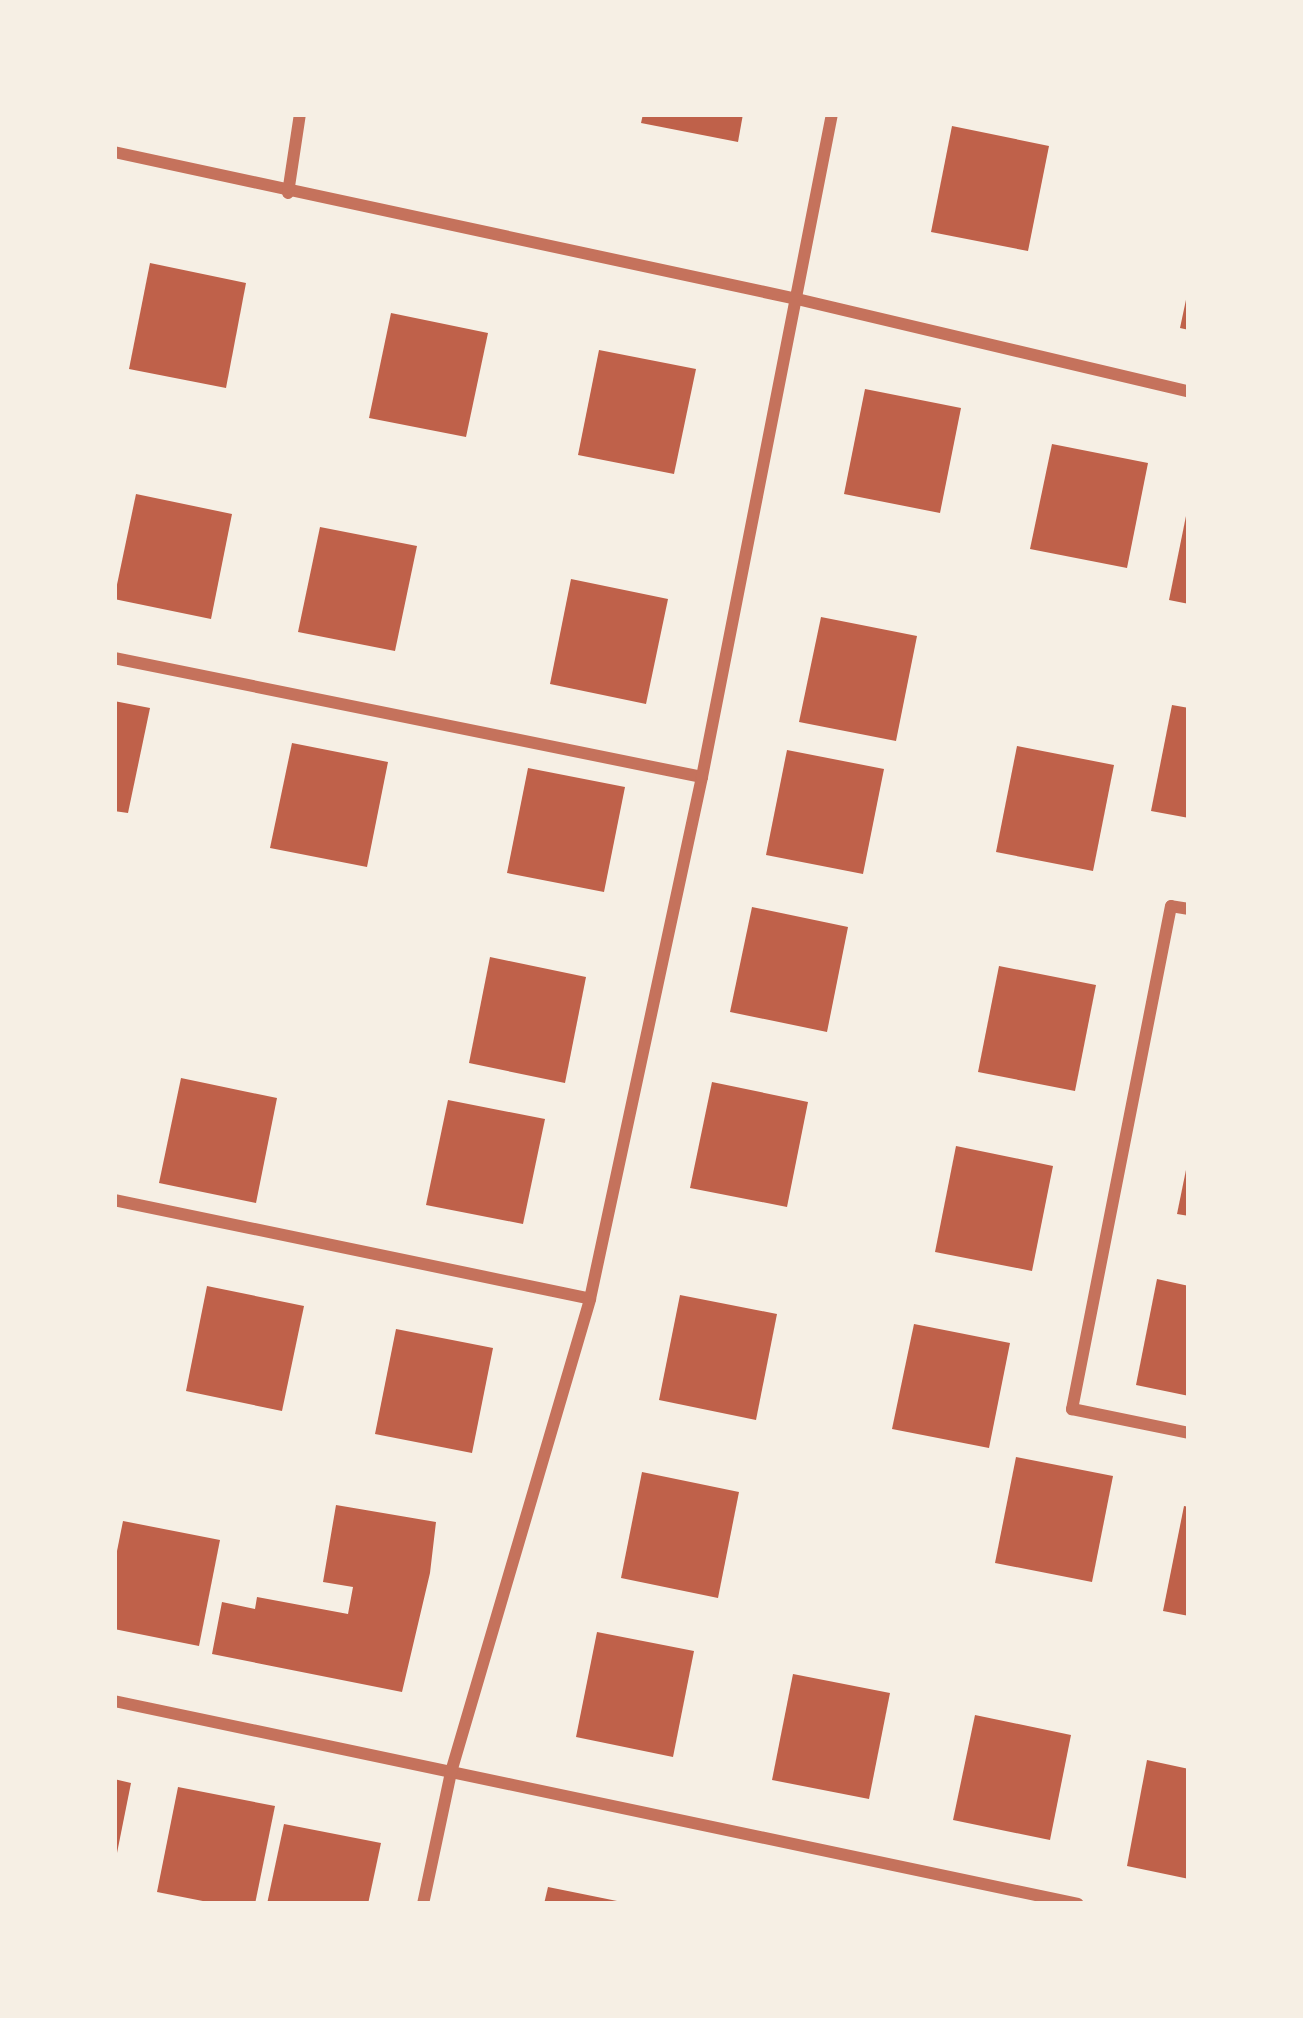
<!DOCTYPE html>
<html>
<head>
<meta charset="utf-8">
<style>
	body { margin:0 }
	#map { position:relative; width:1303px; height:2018px; overflow:hidden; background:#f6efe4; font-family:Raleway,sans-serif }
	div>[style] { position:absolute }
	.building>* { inset:0; background:#bf614a }
	.minor>* { height:12px; margin:-6px; padding:0 6px; transform-origin:6px; border-radius:6px; background:#c5725c }
	span { translate:-50% -50%; white-space:nowrap; text-align:center; line-height:1.15; -webkit-text-stroke:12px #f6efe4; paint-order:stroke }
	.frame { position:absolute; inset:0; border:117px solid #f6efe4; pointer-events:none }
</style>
</head>
<body>
<div id="map">
	<div class="building">
		<i style="clip-path:polygon(643px 114px,743px 114px,738px 142px,641px 123px)"></i>
		<i style="clip-path:polygon(952px 126px,1049px 146px,1028px 251px,931px 232px)"></i>
		<i style="clip-path:polygon(150px 263px,246px 283px,226px 388px,129px 369px)"></i>
		<i style="clip-path:polygon(1187px 295px,1189px 296px,1189px 330px,1180px 328px)"></i>
		<i style="clip-path:polygon(391px 313px,488px 333px,466px 437px,369px 418px)"></i>
		<i style="clip-path:polygon(599px 350px,696px 369px,674px 474px,578px 455px)"></i>
		<i style="clip-path:polygon(865px 389px,961px 408px,940px 513px,844px 494px)"></i>
		<i style="clip-path:polygon(1052px 444px,1148px 463px,1127px 568px,1030px 549px)"></i>
		<i style="clip-path:polygon(136px 494px,232px 514px,211px 619px,114px 599px)"></i>
		<i style="clip-path:polygon(1187px 511px,1189px 511px,1189px 604px,1169px 600px)"></i>
		<i style="clip-path:polygon(320px 527px,417px 546px,395px 651px,298px 632px)"></i>
		<i style="clip-path:polygon(571px 579px,668px 599px,646px 704px,550px 684px)"></i>
		<i style="clip-path:polygon(821px 617px,917px 636px,896px 741px,799px 722px)"></i>
		<i style="clip-path:polygon(114px 701px,150px 708px,128px 813px,114px 811px)"></i>
		<i style="clip-path:polygon(1172px 705px,1189px 708px,1189px 818px,1151px 811px)"></i>
		<i style="clip-path:polygon(292px 743px,388px 762px,367px 867px,270px 848px)"></i>
		<i style="clip-path:polygon(1017px 746px,1114px 765px,1093px 871px,996px 852px)"></i>
		<i style="clip-path:polygon(787px 750px,884px 769px,863px 874px,766px 855px)"></i>
		<i style="clip-path:polygon(528px 768px,625px 787px,604px 892px,507px 873px)"></i>
		<i style="clip-path:polygon(752px 907px,848px 927px,827px 1032px,730px 1012px)"></i>
		<i style="clip-path:polygon(490px 957px,586px 977px,565px 1083px,469px 1063px)"></i>
		<i style="clip-path:polygon(999px 966px,1096px 985px,1075px 1091px,978px 1072px)"></i>
		<i style="clip-path:polygon(181px 1078px,277px 1098px,256px 1203px,159px 1183px)"></i>
		<i style="clip-path:polygon(712px 1082px,808px 1102px,787px 1207px,690px 1188px)"></i>
		<i style="clip-path:polygon(448px 1100px,545px 1119px,523px 1224px,426px 1205px)"></i>
		<i style="clip-path:polygon(956px 1146px,1053px 1166px,1032px 1271px,935px 1252px)"></i>
		<i style="clip-path:polygon(1187px 1165px,1189px 1165px,1189px 1216px,1177px 1214px)"></i>
		<i style="clip-path:polygon(1157px 1279px,1189px 1286px,1189px 1396px,1136px 1385px)"></i>
		<i style="clip-path:polygon(207px 1286px,304px 1306px,282px 1411px,186px 1391px)"></i>
		<i style="clip-path:polygon(680px 1295px,777px 1314px,756px 1420px,659px 1400px)"></i>
		<i style="clip-path:polygon(914px 1324px,1010px 1343px,989px 1448px,892px 1429px)"></i>
		<i style="clip-path:polygon(396px 1329px,493px 1348px,472px 1453px,375px 1434px)"></i>
		<i style="clip-path:polygon(1016px 1457px,1113px 1476px,1092px 1582px,995px 1563px)"></i>
		<i style="clip-path:polygon(642px 1472px,739px 1492px,718px 1598px,621px 1578px)"></i>
		<i style="clip-path:polygon(336px 1505px,436px 1522px,430px 1573px,402px 1692px,212px 1654px,222px 1602px,255px 1609px,257px 1597px,348px 1614px,353px 1587px,323px 1582px)"></i>
		<i style="clip-path:polygon(1184px 1506px,1189px 1507px,1189px 1616px,1163px 1611px)"></i>
		<i style="clip-path:polygon(123px 1521px,220px 1540px,199px 1646px,114px 1629px,114px 1566px)"></i>
		<i style="clip-path:polygon(597px 1632px,694px 1651px,673px 1757px,576px 1737px)"></i>
		<i style="clip-path:polygon(793px 1674px,890px 1693px,869px 1799px,772px 1780px)"></i>
		<i style="clip-path:polygon(975px 1715px,1071px 1735px,1050px 1840px,953px 1820px)"></i>
		<i style="clip-path:polygon(1147px 1760px,1189px 1769px,1189px 1879px,1127px 1866px)"></i>
		<i style="clip-path:polygon(114px 1779px,131px 1783px,116px 1858px,114px 1858px)"></i>
		<i style="clip-path:polygon(178px 1787px,275px 1806px,255px 1904px,218px 1904px,157px 1892px)"></i>
		<i style="clip-path:polygon(284px 1824px,381px 1843px,368px 1904px,267px 1904px)"></i>
		<i style="clip-path:polygon(548px 1887px,622px 1902px,621px 1904px,544px 1904px)"></i>
	</div>
	<div class="minor">
		<i style="left:114px;top:152px;width:699px;rotate:12.15deg"></i>
		<i style="left:797px;top:299px;width:403px;rotate:13.3deg"></i>
		<i style="left:288px;top:193px;width:80px;rotate:-81.4deg"></i>
		<i style="left:114px;top:658px;width:600px;rotate:11.44deg"></i>
		<i style="left:1189px;top:909px;width:18px;rotate:-171deg"></i>
		<i style="left:1171px;top:906px;width:513px;rotate:101.13deg"></i>
		<i style="left:1072px;top:1409px;width:119px;rotate:11.6deg"></i>
		<i style="left:114px;top:1200px;width:486px;rotate:11.7deg"></i>
		<i style="left:114px;top:1701px;width:985px;rotate:11.89deg"></i>
		<i style="left:423px;top:1904px;width:135px;rotate:-78deg"></i>
		<i style="left:451px;top:1772px;width:493px;rotate:-73.6deg"></i>
		<i style="left:590px;top:1299px;width:534px;rotate:-77.89deg"></i>
		<i style="left:702px;top:777px;width:676px;rotate:-78.91deg"></i>
	</div>
	<div class="frame"></div>
</div>
</body>
</html>
